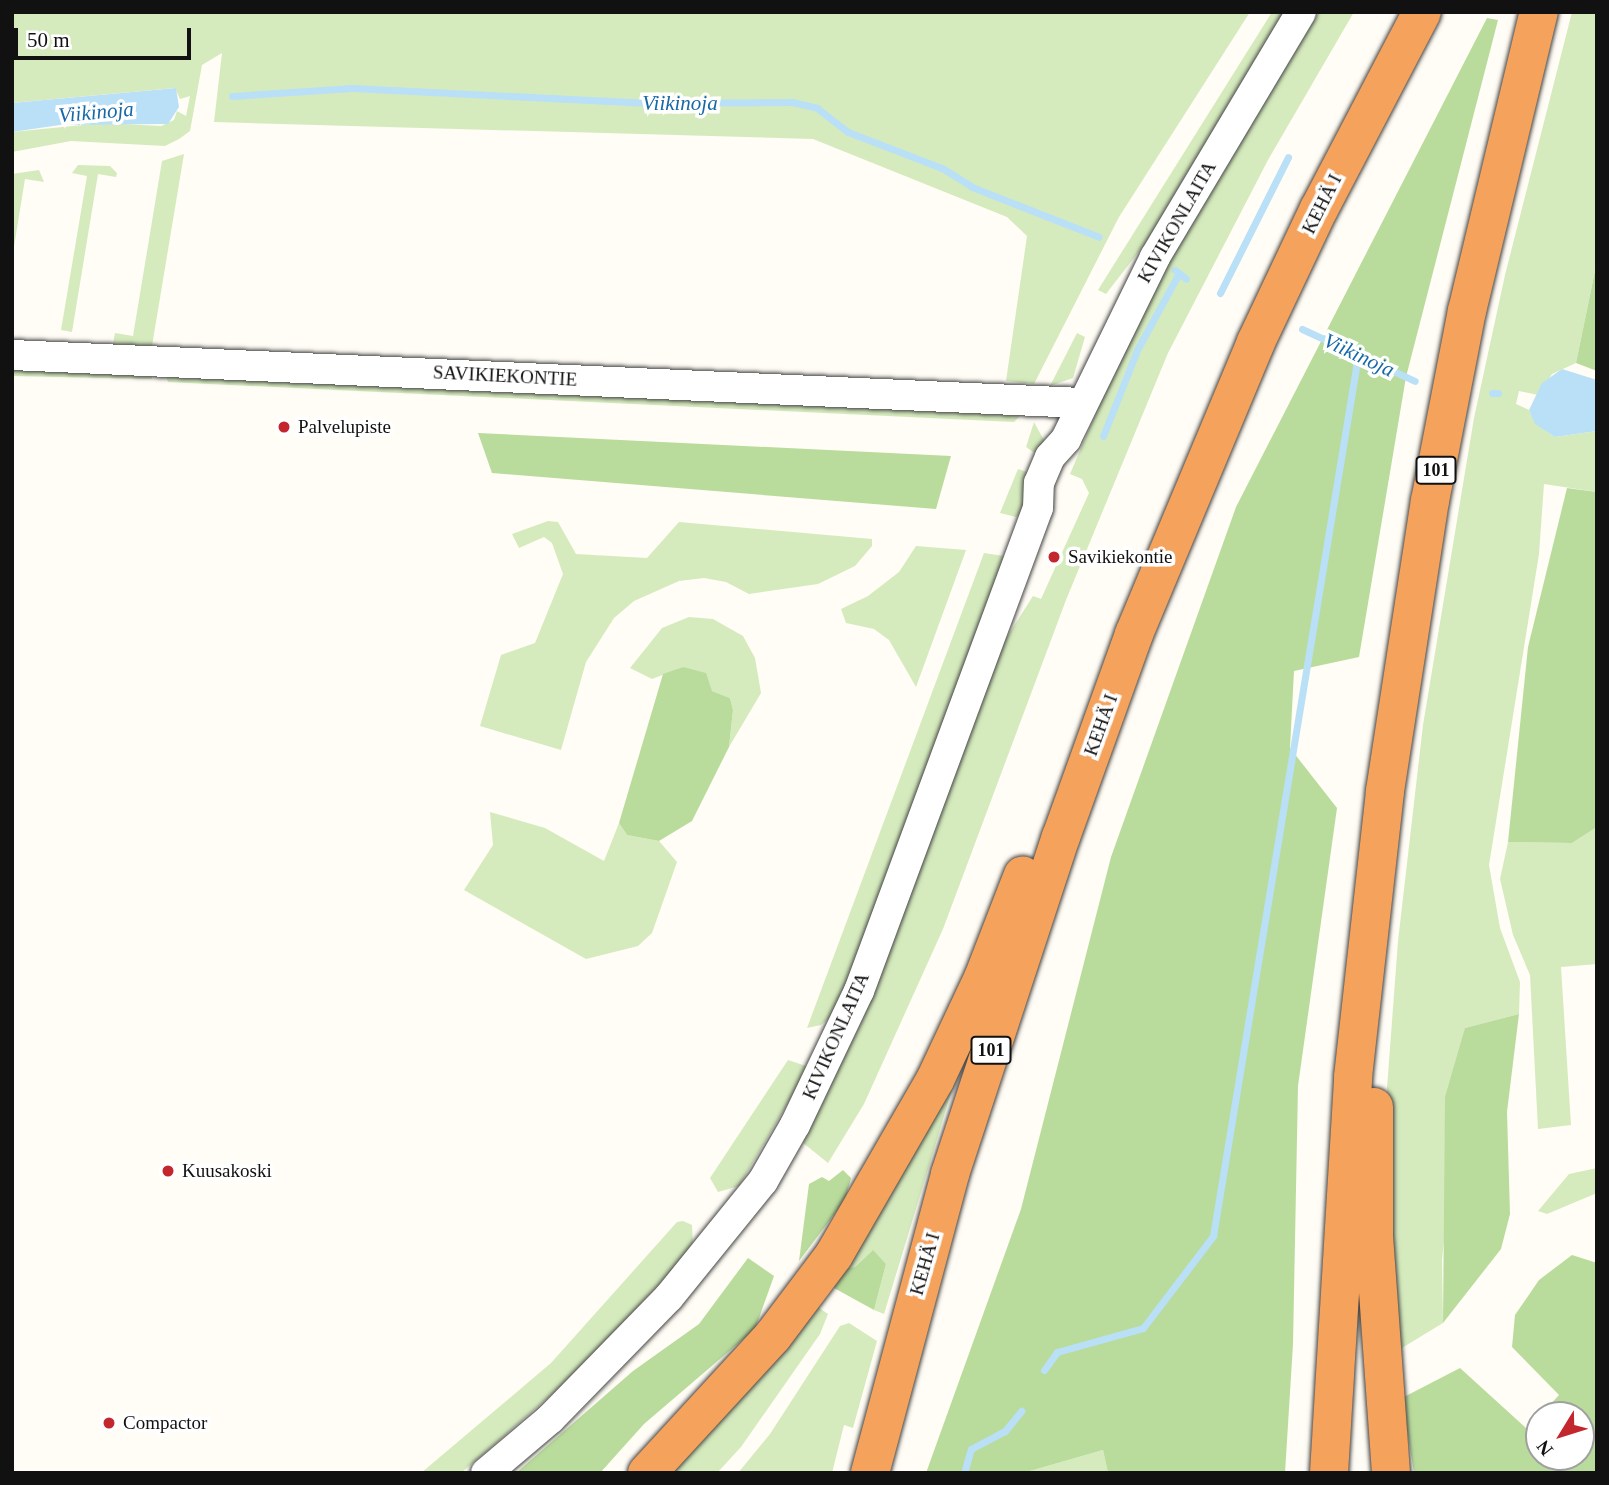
<!DOCTYPE html>
<html>
<head>
<meta charset="utf-8">
<style>
	body { margin:0 }
	#map { position:relative; width:1609px; height:1485px; overflow:hidden; background:#fffdf5; font-family:"Times New Roman",serif }
	div>[style] { position:absolute }
	.green>* { inset:0; background:#d5ebbd }
	.forest>* { inset:0; background:#b9dc9c }
	.water>* { inset:0; background:#b9e0f7 }
	.stream>* { height:7px; margin:-3.5px; padding:0 3.5px; transform-origin:3.5px; border-radius:3.5px; background:#b9e0f7 }
	.roads { filter:drop-shadow(0 0 2px #444) drop-shadow(0 0 2px #444) }
	.minor>* { height:30px; margin:-15px; padding:0 15px; transform-origin:15px; border-radius:15px; background:#fff }
	.highway>* { height:38px; margin:-19px; padding:0 19px; transform-origin:19px; border-radius:19px; background:#f5a25d }
	.dots>* { width:19px; height:19px; translate:-50% -50%; box-sizing:border-box; border:4px solid #fff; border-radius:50% }
	span { translate:-50% -50%; white-space:nowrap; text-align:center; line-height:1.15; -webkit-text-stroke:7px #fff; paint-order:stroke }
	.shield-label span { padding:2px 5px; background:#fff; border:2px solid; border-radius:5px; -webkit-text-stroke-width:0 }
	.shield-label { font-size:18px; color:#111; font-weight:700 }
	.street-label { font-size:19px; color:#111 }
	.poi-label { font-size:19px; color:#111 }
	.left { translate:0 -50%; text-align:left }
	.water-label { font-size:21px; color:#1768a6; font-style:italic }
	.frame { position:absolute; inset:0; border:14px solid #111; pointer-events:none }
	.north { position:absolute; left:1525px; top:1401px; width:70px; height:70px; box-sizing:border-box; background:#fff; border:2px solid #a0a0a0; border-radius:50%; rotate:232deg; font-size:19px; font-weight:700; line-height:28px; text-align:center; color:#111 }
	.north::after { content:''; display:block; margin:auto; width:24px; height:32px; background:#c4262e; clip-path:polygon(50% 0,100% 100%,50% 72%,0 100%) }
	.scale { position:absolute; left:14px; top:28px; width:177px; height:32px; box-sizing:border-box; border:4px solid #111; border-top:0; padding-left:9px; font-size:21px; line-height:24px; white-space:nowrap; color:#111; -webkit-text-stroke:5px #fff; paint-order:stroke }
</style>
</head>
<body>
<div id="map">
	<div class="green">
		<i style="clip-path:polygon(12px 12px,1250px 12px,1119px 217px,1034px 384px,1006px 381px,1027px 236px,1007px 217px,813px 139px,214px 122px,222px 53px,202px 65px,190px 131px,179px 139px,165px 146px,71px 141px,12px 152px,12px 132px,103px 123px,161px 126px,174px 120px,177px 111px,186px 116px,190px 96px,180px 99px,175px 88px,12px 103px)"></i>
		<i style="clip-path:polygon(1272px 12px,1285px 12px,1147px 241px,1106px 294px,1098px 290px)"></i>
		<i style="clip-path:polygon(1319px 12px,1354px 12px,1268px 160px,1168px 353px,1066px 600px,943px 929px,864px 1104px,828px 1163px,802px 1142px,861px 1023px,998px 651px,1033px 596px,1041px 599px,1089px 493px,1082px 479px,1070px 474px,1127px 340px,1168px 261px)"></i>
		<i style="clip-path:polygon(1572px 12px,1597px 12px,1597px 261px,1576px 363px,1552px 374px,1538px 395px,1519px 391px,1516px 404px,1529px 410px,1536px 424px,1555px 437px,1597px 431px,1597px 492px,1544px 484px,1539px 554px,1489px 865px,1500px 928px,1520px 982px,1519px 1014px,1465px 1028px,1442px 1260px,1443px 1323px,1392px 1354px,1387px 1088px,1398px 941px,1423px 725px,1474px 418px,1505px 275px)"></i>
		<i style="clip-path:polygon(184px 154px,152px 346px,113px 344px,115px 333px,133px 336px,162px 161px)"></i>
		<i style="clip-path:polygon(78px 165px,110px 166px,117px 173px,116px 177px,98px 174px,72px 332px,61px 330px,87px 176px,72px 173px)"></i>
		<i style="clip-path:polygon(39px 170px,44px 182px,25px 179px,12px 259px,12px 174px)"></i>
		<i style="clip-path:polygon(1077px 333px,1085px 337px,1073px 378px,1050px 386px)"></i>
		<i style="clip-path:polygon(12px 365px,152px 371px,152px 379px,12px 376px)"></i>
		<i style="clip-path:polygon(165px 373px,1021px 415px,1014px 422px,168px 382px)"></i>
		<i style="clip-path:polygon(1034px 422px,1045px 442px,1042px 458px,1026px 447px)"></i>
		<i style="clip-path:polygon(1018px 469px,1036px 475px,1021px 514px,1016px 517px,1000px 513px)"></i>
		<i style="clip-path:polygon(548px 521px,558px 522px,576px 554px,647px 558px,679px 522px,872px 539px,872px 546px,855px 566px,818px 584px,749px 594px,726px 582px,704px 578px,679px 581px,634px 601px,614px 618px,586px 662px,561px 750px,480px 726px,501px 655px,535px 643px,563px 574px,552px 543px,544px 537px,519px 548px,512px 534px)"></i>
		<i style="clip-path:polygon(916px 546px,966px 550px,916px 687px,889px 640px,874px 629px,846px 623px,841px 609px,868px 596px,899px 572px)"></i>
		<i style="clip-path:polygon(984px 553px,1004px 556px,863px 941px,832px 1016px,821px 1025px,807px 1028px)"></i>
		<i style="clip-path:polygon(689px 617px,713px 619px,743px 636px,755px 658px,761px 693px,729px 747px,733px 710px,730px 698px,712px 691px,683px 667px,652px 679px,630px 668px,662px 628px)"></i>
		<i style="clip-path:polygon(490px 812px,545px 828px,604px 861px,619px 823px,627px 835px,659px 841px,677px 862px,652px 933px,638px 946px,586px 959px,464px 890px,493px 845px)"></i>
		<i style="clip-path:polygon(1597px 827px,1597px 964px,1561px 967px,1571px 1125px,1538px 1129px,1530px 975px,1513px 935px,1500px 879px,1508px 842px,1572px 843px)"></i>
		<i style="clip-path:polygon(788px 1060px,809px 1067px,739px 1186px,718px 1192px,710px 1178px)"></i>
		<i style="clip-path:polygon(953px 1086px,929px 1166px,884px 1314px,874px 1310px,886px 1264px,872px 1251px,855px 1267px,846px 1268px,834px 1288px,827px 1283px)"></i>
		<i style="clip-path:polygon(1597px 1168px,1597px 1193px,1547px 1214px,1538px 1211px,1569px 1174px)"></i>
		<i style="clip-path:polygon(683px 1221px,692px 1225px,693px 1247px,579px 1371px,461px 1473px,421px 1473px,551px 1363px,677px 1222px)"></i>
		<i style="clip-path:polygon(812px 1303px,828px 1314px,820px 1334px,741px 1447px,717px 1473px,663px 1473px)"></i>
		<i style="clip-path:polygon(849px 1323px,877px 1341px,853px 1428px,844px 1425px,832px 1473px,738px 1473px,770px 1434px,840px 1326px)"></i>
		<i style="clip-path:polygon(1103px 1450px,1108px 1473px,1023px 1473px)"></i>
	</div>
	<div class="forest">
		<i style="clip-path:polygon(1487px 18px,1498px 20px,1406px 377px,1359px 657px,1294px 671px,1290px 748px,1337px 808px,1298px 1086px,1293px 1344px,1285px 1473px,1108px 1473px,1103px 1450px,1023px 1473px,926px 1473px,1021px 1209px,1111px 857px,1236px 507px)"></i>
		<i style="clip-path:polygon(1597px 261px,1597px 371px,1576px 363px)"></i>
		<i style="clip-path:polygon(478px 433px,951px 456px,936px 509px,492px 473px)"></i>
		<i style="clip-path:polygon(1567px 488px,1597px 492px,1597px 827px,1572px 843px,1508px 842px,1528px 647px)"></i>
		<i style="clip-path:polygon(683px 667px,706px 673px,712px 691px,730px 698px,733px 710px,729px 747px,692px 821px,659px 841px,627px 835px,619px 823px,663px 674px)"></i>
		<i style="clip-path:polygon(1519px 1014px,1507px 1112px,1510px 1214px,1501px 1249px,1443px 1323px,1445px 1097px,1465px 1028px)"></i>
		<i style="clip-path:polygon(843px 1170px,851px 1178px,845px 1200px,799px 1261px,809px 1184px,822px 1177px,829px 1181px)"></i>
		<i style="clip-path:polygon(873px 1250px,886px 1264px,874px 1310px,834px 1288px,846px 1268px,855px 1267px)"></i>
		<i style="clip-path:polygon(1572px 1255px,1597px 1263px,1597px 1473px,1414px 1473px,1402px 1398px,1460px 1368px,1527px 1429px,1539px 1417px,1539px 1457px,1581px 1457px,1581px 1415px,1541px 1415px,1559px 1395px,1512px 1347px,1515px 1315px,1539px 1280px)"></i>
		<i style="clip-path:polygon(748px 1258px,774px 1276px,755px 1329px,644px 1424px,600px 1473px,516px 1473px,633px 1371px,699px 1324px)"></i>
	</div>
	<div class="water">
		<i style="clip-path:polygon(176px 88px,179px 107px,168px 124px,60px 125px,12px 132px,12px 103px)"></i>
		<i style="clip-path:polygon(1562px 369px,1597px 380px,1597px 431px,1555px 437px,1535px 424px,1529px 410px,1542px 383px)"></i>
	</div>
	<div class="stream">
		<i style="left:232px;top:96px;width:120px;rotate:-3.8deg"></i>
		<i style="left:352px;top:88px;width:293px;rotate:2.9deg"></i>
		<i style="left:645px;top:103px;width:147px;rotate:-0.4deg"></i>
		<i style="left:792px;top:102px;width:26px;rotate:13deg"></i>
		<i style="left:817px;top:108px;width:39px;rotate:38deg"></i>
		<i style="left:848px;top:132px;width:101px;rotate:21deg"></i>
		<i style="left:942px;top:168px;width:36px;rotate:32deg"></i>
		<i style="left:972px;top:187px;width:136px;rotate:21.5deg"></i>
		<i style="left:1175px;top:270px;width:14px;rotate:39deg"></i>
		<i style="left:1220px;top:293px;width:152px;rotate:-63.4deg"></i>
		<i style="left:1302px;top:329px;width:124px;rotate:24.7deg"></i>
		<i style="left:1492px;top:393px;width:6px"></i>
		<i style="left:1103px;top:436px;width:92px;rotate:-68.4deg"></i>
		<i style="left:1137px;top:350px;width:88px;rotate:-61.4deg"></i>
		<i style="left:1044px;top:1370px;width:22px;rotate:-54deg"></i>
		<i style="left:1057px;top:1352px;width:89px;rotate:-15.6deg"></i>
		<i style="left:1143px;top:1328px;width:116px;rotate:-52.7deg"></i>
		<i style="left:1213px;top:1236px;width:893px;rotate:-80.65deg"></i>
		<i style="left:964px;top:1473px;width:25px;rotate:-74deg"></i>
		<i style="left:971px;top:1449px;width:38px;rotate:-28deg"></i>
		<i style="left:1005px;top:1431px;width:26px;rotate:-51deg"></i>
	</div>
	<div class="roads">
		<div class="minor">
			<i style="left:12px;top:355px;width:1071px;rotate:2.57deg"></i>
			<i style="left:486px;top:1473px;width:84px;rotate:-40.2deg"></i>
			<i style="left:550px;top:1419px;width:170px;rotate:-45.7deg"></i>
			<i style="left:669px;top:1297px;width:149px;rotate:-51deg"></i>
			<i style="left:763px;top:1181px;width:64px;rotate:-60.3deg"></i>
			<i style="left:795px;top:1125px;width:148px;rotate:-64.5deg"></i>
			<i style="left:859px;top:991px;width:515px;rotate:-69.67deg"></i>
			<i style="left:1038px;top:508px;width:25px;rotate:-88deg"></i>
			<i style="left:1039px;top:483px;width:28px;rotate:-67deg"></i>
			<i style="left:1050px;top:457px;width:24px;rotate:-48deg"></i>
			<i style="left:1066px;top:439px;width:203px;rotate:-63.9deg"></i>
			<i style="left:1155px;top:257px;width:285px;rotate:-59.2deg"></i>
		</div>
		<div class="highway">
			<i style="left:1374px;top:1107px;width:129px;rotate:90deg"></i>
			<i style="left:1374px;top:1236px;width:238px;rotate:85.9deg"></i>
			<i style="left:647px;top:1473px;width:186px;rotate:-47.4deg"></i>
			<i style="left:773px;top:1336px;width:101px;rotate:-53deg"></i>
			<i style="left:834px;top:1255px;width:202px;rotate:-60deg"></i>
			<i style="left:935px;top:1080px;width:113px;rotate:-64.8deg"></i>
			<i style="left:983px;top:978px;width:110px;rotate:-68.8deg"></i>
			<i style="left:870px;top:1473px;width:310px;rotate:-75deg"></i>
			<i style="left:950px;top:1174px;width:355px;rotate:-71.8deg"></i>
			<i style="left:1061px;top:837px;width:216px;rotate:-70.2deg"></i>
			<i style="left:1134px;top:634px;width:316px;rotate:-67.3deg"></i>
			<i style="left:1256px;top:342px;width:147px;rotate:-64.7deg"></i>
			<i style="left:1319px;top:209px;width:222px;rotate:-62.4deg"></i>
			<i style="left:1329px;top:1473px;width:397px;rotate:-86.5deg"></i>
			<i style="left:1353px;top:1077px;width:288px;rotate:-83.6deg"></i>
			<i style="left:1385px;top:791px;width:293px;rotate:-81.2deg"></i>
			<i style="left:1430px;top:501px;width:194px;rotate:-79deg"></i>
			<i style="left:1467px;top:311px;width:308px;rotate:-76.5deg"></i>
		</div>
	</div>
	<div class="dots">
		<i style="left:284px;top:427px;background:#c4262e"></i>
		<i style="left:1054px;top:557px;background:#c4262e"></i>
		<i style="left:168px;top:1171px;background:#c4262e"></i>
		<i style="left:109px;top:1423px;background:#c4262e"></i>
	</div>
	<div class="shield-label">
		<span style="left:1436px;top:470px">101</span>
		<span style="left:991px;top:1050px">101</span>
	</div>
	<div class="street-label">
		<span style="left:1322px;top:204px;rotate:-63deg">KEHÄ I</span>
		<span style="left:1177px;top:222px;rotate:-60deg">KIVIKONLAITA</span>
		<span style="left:505px;top:376px;rotate:3deg">SAVIKIEKONTIE</span>
		<span style="left:1101px;top:725px;rotate:-70deg">KEHÄ I</span>
		<span style="left:836px;top:1036px;rotate:-66deg">KIVIKONLAITA</span>
		<span style="left:925px;top:1264px;rotate:-74deg">KEHÄ I</span>
	</div>
	<div class="poi-label">
		<span class="left" style="left:298px;top:427px">Palvelupiste</span>
		<span class="left" style="left:1068px;top:557px">Savikiekontie</span>
		<span class="left" style="left:182px;top:1171px">Kuusakoski</span>
		<span class="left" style="left:123px;top:1423px">Compactor</span>
	</div>
	<div class="water-label">
		<span style="left:680px;top:103px">Viikinoja</span>
		<span style="left:96px;top:112px;rotate:-5deg">Viikinoja</span>
		<span style="left:1359px;top:355px;rotate:25deg">Viikinoja</span>
	</div>
	<div class="frame"></div>
	<div class="north">N</div>
	<div class="scale">50 m</div>
</div>
</body>
</html>
